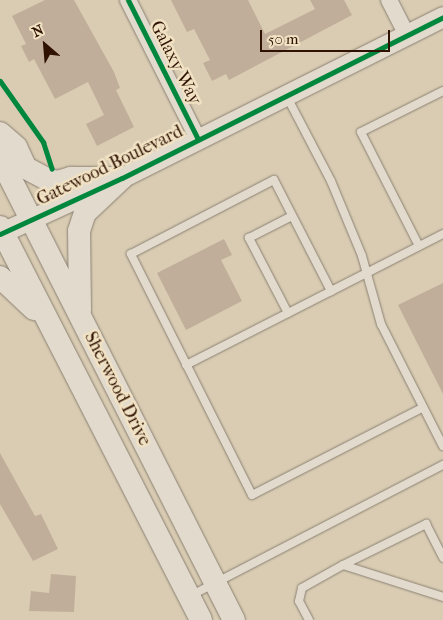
<!DOCTYPE html>
<html>
<head>
<meta charset="utf-8">
<style>
	body { margin:0 }
	#map { position:relative; width:443px; height:620px; overflow:hidden; background:#d9ccb3; font-family:"IM FELL French Canon",serif }
	div>[style] { position:absolute }
	.building>* { inset:0; background:#c1ae9a }
	.roads { filter:drop-shadow(0 0 1px #8c8172) drop-shadow(0 0 1px #8c8172) }
	.service>* { height:8px; margin:-4px; padding:0 4px; transform-origin:4px; border-radius:4px; background:#e1dacd }
	.minor>* { height:16px; margin:-8px; padding:0 8px; transform-origin:8px; border-radius:8px; background:#e1dacd }
	.tertiary>* { height:20px; margin:-10px; padding:0 10px; transform-origin:10px; border-radius:10px; background:#e1dacd }
	.secondary>* { height:22px; margin:-11px; padding:0 11px; transform-origin:11px; border-radius:11px; background:#e1dacd }
	.cycleway>* { height:5px; margin:-2.5px; padding:0 2.5px; transform-origin:2.5px; border-radius:2.5px; background:#00873e }
	span { translate:-50% -50%; white-space:nowrap; text-align:center; line-height:1.15; -webkit-text-stroke:5px #f1e2c3; paint-order:stroke }
	.street-label { font-size:18px; color:#301203 }
	.north { position:absolute; left:20px; top:20px; width:50px; height:50px; -webkit-text-stroke:4px #f1e2c3; paint-order:stroke; rotate:333deg; font-size:14px; font-weight:700; line-height:20px; text-align:center; color:#301203 }
	.north::after { content:''; display:block; margin:auto; width:18px; height:22px; background:#301203; clip-path:polygon(50% 0,100% 100%,50% 72%,0 100%) }
	.scale { position:absolute; left:260px; top:30px; width:130px; height:22px; box-sizing:border-box; border:2px solid #301203; border-top:0; padding-left:6px; font-size:15px; line-height:18px; white-space:nowrap; color:#301203; -webkit-text-stroke:4px #f1e2c3; paint-order:stroke }
</style>
</head>
<body>
<div id="map">
	<div class="building">
		<i style="clip-path:polygon(45px 0,74px 0,114px 72px,120px 88px,116px 90px,134px 127px,97px 146px,86px 124px,104px 115px,88px 82px,55px 99px,34px 59px,29px 62px,21px 46px,26px 44px,12px 16px)"></i>
		<i style="clip-path:polygon(171px 0,248px 0,265px 34px,315px 9px,310px 0,344px 0,352px 15px,229px 80px,226px 74px,212px 81px,203px 63px,210px 60px,194px 29px,187px 32px)"></i>
		<i style="clip-path:polygon(224px 239px,232px 255px,221px 260px,242px 301px,186px 330px,157px 273px)"></i>
		<i style="clip-path:polygon(443px 283px,443px 394px,398px 305px)"></i>
		<i style="clip-path:polygon(0 453px,35px 516px,41px 514px,58px 549px,33px 561px,0 504px)"></i>
		<i style="clip-path:polygon(51px 574px,76px 576px,74px 612px,29px 611px,31px 591px,49px 593px)"></i>
	</div>
	<div class="roads">
		<div class="service">
			<i style="left:286px;top:95px;width:97px;rotate:62.4deg"></i>
			<i style="left:331px;top:181px;width:81px;rotate:67.5deg"></i>
			<i style="left:362px;top:256px;width:71px;rotate:74.4deg"></i>
			<i style="left:381px;top:324px;width:137px;rotate:63.1deg"></i>
			<i style="left:419px;top:246px;width:128px;rotate:-117deg"></i>
			<i style="left:361px;top:132px;width:92px;rotate:-26.6deg"></i>
			<i style="left:288px;top:313px;width:85px;rotate:-117.5deg"></i>
			<i style="left:249px;top:238px;width:48px;rotate:-27.1deg"></i>
			<i style="left:186px;top:365px;width:163px;rotate:-27deg"></i>
			<i style="left:422px;top:408px;width:191px;rotate:152.9deg"></i>
			<i style="left:252px;top:495px;width:270px;rotate:-116.7deg"></i>
			<i style="left:131px;top:254px;width:161px;rotate:-27.4deg"></i>
			<i style="left:274px;top:180px;width:125px;rotate:62.8deg"></i>
			<i style="left:331px;top:291px;width:126px;rotate:-27deg"></i>
			<i style="left:343px;top:565px;width:93px;rotate:-26.3deg"></i>
			<i style="left:426px;top:524px;width:38px;rotate:63deg"></i>
			<i style="left:192px;top:595px;width:283px;rotate:-27.4deg"></i>
			<i style="left:309px;top:620px;width:21px;rotate:-118deg"></i>
			<i style="left:299px;top:601px;width:13px;rotate:-77deg"></i>
			<i style="left:302px;top:588px;width:47px;rotate:-29.3deg"></i>
			<i style="left:343px;top:565px;width:105px;rotate:17.7deg"></i>
		</div>
		<div class="minor">
			<i style="left:128px;top:0;width:156px;rotate:63.3deg"></i>
			<i style="left:389px;top:0;width:39px;rotate:63deg"></i>
		</div>
		<div class="tertiary">
			<i style="left:0;top:234px;width:134px;rotate:-24.7deg"></i>
			<i style="left:122px;top:178px;width:359px;rotate:-26.6deg"></i>
		</div>
		<div class="secondary">
			<i style="left:0;top:133px;width:21px;rotate:41deg"></i>
			<i style="left:16px;top:147px;width:23px;rotate:65deg"></i>
			<i style="left:26px;top:168px;width:24px;rotate:28deg"></i>
			<i style="left:47px;top:179px;width:10px;rotate:17deg"></i>
			<i style="left:57px;top:182px;width:15px;rotate:-16deg"></i>
			<i style="left:71px;top:178px;width:51px"></i>
			<i style="left:0;top:158px;width:518px;rotate:63.14deg"></i>
			<i style="left:0;top:227px;width:441px;rotate:62.9deg"></i>
			<i style="left:0;top:277px;width:47px;rotate:43.3deg"></i>
			<i style="left:80px;top:310px;width:79px;rotate:-90.7deg"></i>
			<i style="left:79px;top:231px;width:19px;rotate:-72deg"></i>
			<i style="left:85px;top:213px;width:51px;rotate:-43.4deg"></i>
		</div>
	</div>
	<div class="cycleway">
		<i style="left:128px;top:0;width:156px;rotate:63.3deg"></i>
		<i style="left:0;top:81px;width:75px;rotate:54.8deg"></i>
		<i style="left:43px;top:142px;width:28px;rotate:72deg"></i>
		<i style="left:0;top:234px;width:134px;rotate:-24.7deg"></i>
		<i style="left:122px;top:178px;width:359px;rotate:-26.6deg"></i>
	</div>
	<div class="street-label">
		<span style="left:175px;top:63px;rotate:63deg">Galaxy Way</span>
		<span style="left:110px;top:166px;rotate:-26deg">Gatewood Boulevard</span>
		<span style="left:117px;top:389px;rotate:63deg">Sherwood Drive</span>
	</div>
	<div class="north">N</div>
	<div class="scale">50 m</div>
</div>
</body>
</html>
